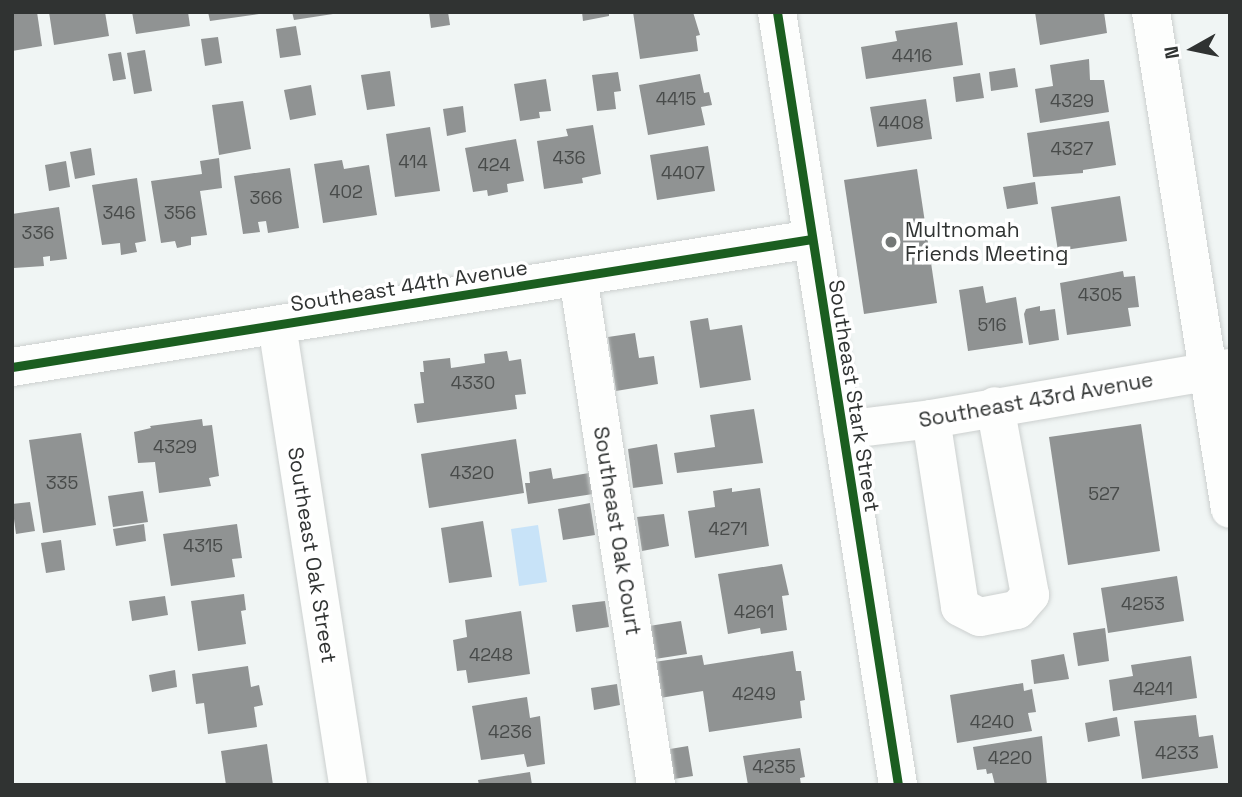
<!DOCTYPE html>
<html>
<head>
<meta charset="utf-8">
<style>
	body { margin:0 }
	#map { position:relative; width:1242px; height:797px; overflow:hidden; background:#f0f5f4; font-family:"Space Grotesk",sans-serif }
	div>[style] { position:absolute }
	.water>* { inset:0; background:#c8e3f8 }
	.building>* { inset:0; background:#909393 }
	.roads { filter:drop-shadow(0 0 2px #ccd0cf) drop-shadow(0 0 2px #ccd0cf) }
	.minor>* { height:38px; margin:-19px; padding:0 19px; transform-origin:19px; border-radius:19px; background:#fdfefd }
	.cycleway>* { height:9px; margin:-4.5px; padding:0 4.5px; transform-origin:4.5px; border-radius:4.5px; background:#1b5e20 }
	.dots>* { width:19px; height:19px; translate:-50% -50%; box-sizing:border-box; border:4px solid #fff; border-radius:50% }
	span { translate:-50% -50%; white-space:nowrap; text-align:center; line-height:1.15; -webkit-text-stroke:7px #fff; paint-order:stroke }
	.number-label { font-size:18px; color:#484b4a }
	.number-label span { -webkit-text-stroke-width:0 }
	.poi-label { font-size:21px; color:#303332 }
	.left { translate:0 -50%; text-align:left }
	.street-label { font-size:21px; color:#303332 }
	.frame { position:absolute; inset:0; border:14px solid #303332; pointer-events:none }
	.north { position:absolute; left:1158px; top:14px; width:70px; height:70px; -webkit-text-stroke:5px #fff; paint-order:stroke; rotate:261deg; font-size:19px; font-weight:700; line-height:28px; text-align:center; color:#303332 }
	.north::after { content:''; display:block; margin:auto; width:24px; height:32px; background:#303332; clip-path:polygon(50% 0,100% 100%,50% 72%,0 100%) }
</style>
</head>
<body>
<div id="map">
	<div class="water">
		<i style="clip-path:polygon(538px 525px,547px 582px,519px 586px,511px 529px)"></i>
	</div>
	<div class="building">
		<i style="clip-path:polygon(12px 12px,37px 12px,42px 46px,12px 51px)"></i>
		<i style="clip-path:polygon(49px 12px,105px 12px,109px 36px,54px 45px)"></i>
		<i style="clip-path:polygon(132px 12px,188px 12px,190px 26px,136px 34px)"></i>
		<i style="clip-path:polygon(208px 12px,259px 12px,259px 14px,210px 21px)"></i>
		<i style="clip-path:polygon(292px 12px,333px 12px,333px 14px,294px 20px)"></i>
		<i style="clip-path:polygon(429px 12px,448px 12px,450px 25px,431px 28px)"></i>
		<i style="clip-path:polygon(582px 12px,609px 12px,609px 16px,583px 21px)"></i>
		<i style="clip-path:polygon(633px 12px,693px 12px,700px 35px,696px 36px,698px 51px,640px 59px)"></i>
		<i style="clip-path:polygon(1035px 12px,1104px 12px,1107px 33px,1040px 45px)"></i>
		<i style="clip-path:polygon(957px 22px,963px 65px,866px 79px,861px 47px,897px 41px,895px 31px)"></i>
		<i style="clip-path:polygon(296px 26px,301px 55px,280px 58px,276px 29px)"></i>
		<i style="clip-path:polygon(218px 37px,222px 63px,205px 66px,201px 39px)"></i>
		<i style="clip-path:polygon(145px 50px,152px 91px,134px 94px,127px 53px)"></i>
		<i style="clip-path:polygon(121px 52px,126px 79px,113px 81px,108px 54px)"></i>
		<i style="clip-path:polygon(1089px 59px,1090px 80px,1104px 80px,1109px 112px,1040px 123px,1035px 89px,1053px 86px,1050px 65px)"></i>
		<i style="clip-path:polygon(1015px 68px,1018px 87px,991px 91px,989px 72px)"></i>
		<i style="clip-path:polygon(390px 71px,395px 106px,367px 110px,361px 75px)"></i>
		<i style="clip-path:polygon(618px 72px,621px 91px,614px 92px,616px 109px,597px 111px,592px 75px)"></i>
		<i style="clip-path:polygon(980px 73px,984px 98px,956px 102px,953px 77px)"></i>
		<i style="clip-path:polygon(700px 74px,704px 93px,709px 92px,712px 105px,701px 107px,705px 125px,648px 135px,639px 85px)"></i>
		<i style="clip-path:polygon(546px 79px,551px 111px,539px 112px,540px 118px,520px 121px,514px 84px)"></i>
		<i style="clip-path:polygon(311px 85px,316px 115px,290px 120px,284px 90px)"></i>
		<i style="clip-path:polygon(926px 99px,932px 139px,877px 147px,870px 107px)"></i>
		<i style="clip-path:polygon(243px 101px,251px 149px,219px 155px,212px 105px)"></i>
		<i style="clip-path:polygon(463px 106px,466px 132px,447px 136px,443px 109px)"></i>
		<i style="clip-path:polygon(1109px 121px,1116px 165px,1083px 170px,1083px 173px,1033px 177px,1027px 133px)"></i>
		<i style="clip-path:polygon(593px 125px,601px 174px,582px 178px,583px 183px,544px 189px,537px 141px,568px 136px,566px 129px)"></i>
		<i style="clip-path:polygon(430px 127px,440px 191px,395px 197px,386px 134px)"></i>
		<i style="clip-path:polygon(516px 139px,524px 181px,507px 184px,508px 192px,488px 196px,487px 190px,473px 192px,465px 148px)"></i>
		<i style="clip-path:polygon(708px 146px,715px 191px,657px 200px,650px 155px)"></i>
		<i style="clip-path:polygon(91px 148px,95px 175px,75px 179px,70px 152px)"></i>
		<i style="clip-path:polygon(219px 158px,222px 188px,200px 191px,207px 235px,191px 237px,191px 245px,177px 248px,175px 241px,161px 243px,151px 181px,202px 174px,200px 161px)"></i>
		<i style="clip-path:polygon(342px 160px,344px 169px,369px 165px,377px 215px,323px 223px,314px 164px)"></i>
		<i style="clip-path:polygon(66px 161px,70px 187px,49px 191px,45px 165px)"></i>
		<i style="clip-path:polygon(290px 168px,299px 228px,268px 233px,266px 221px,258px 222px,260px 232px,243px 234px,234px 176px)"></i>
		<i style="clip-path:polygon(917px 169px,937px 303px,864px 314px,844px 180px)"></i>
		<i style="clip-path:polygon(137px 178px,146px 241px,135px 243px,137px 252px,121px 255px,120px 243px,102px 245px,92px 185px)"></i>
		<i style="clip-path:polygon(1035px 182px,1038px 204px,1007px 209px,1003px 187px)"></i>
		<i style="clip-path:polygon(1120px 196px,1127px 241px,1058px 251px,1051px 207px)"></i>
		<i style="clip-path:polygon(59px 207px,67px 259px,50px 261px,50px 256px,43px 257px,44px 266px,14px 268px,12px 214px)"></i>
		<i style="clip-path:polygon(1123px 271px,1124px 277px,1135px 276px,1139px 307px,1128px 308px,1131px 326px,1067px 335px,1060px 283px)"></i>
		<i style="clip-path:polygon(983px 286px,986px 303px,1016px 297px,1023px 343px,968px 351px,959px 290px)"></i>
		<i style="clip-path:polygon(1040px 306px,1040px 311px,1055px 309px,1059px 340px,1029px 345px,1024px 314px,1026px 309px)"></i>
		<i style="clip-path:polygon(708px 318px,710px 330px,742px 325px,751px 380px,700px 388px,690px 321px)"></i>
		<i style="clip-path:polygon(635px 333px,639px 358px,654px 356px,658px 384px,616px 391px,608px 337px)"></i>
		<i style="clip-path:polygon(507px 351px,509px 361px,521px 359px,526px 394px,515px 395px,517px 409px,417px 423px,414px 404px,424px 403px,420px 372px,424px 372px,423px 361px,450px 358px,451px 368px,485px 363px,484px 354px)"></i>
		<i style="clip-path:polygon(754px 409px,763px 463px,677px 473px,674px 453px,715px 447px,710px 415px)"></i>
		<i style="clip-path:polygon(202px 419px,203px 426px,212px 425px,219px 476px,209px 478px,211px 486px,159px 493px,155px 462px,138px 463px,134px 432px,151px 428px,150px 426px)"></i>
		<i style="clip-path:polygon(1141px 424px,1160px 551px,1068px 565px,1049px 437px)"></i>
		<i style="clip-path:polygon(81px 433px,96px 525px,43px 533px,29px 440px)"></i>
		<i style="clip-path:polygon(516px 439px,524px 493px,429px 508px,421px 454px)"></i>
		<i style="clip-path:polygon(657px 444px,663px 484px,633px 488px,628px 449px)"></i>
		<i style="clip-path:polygon(551px 468px,553px 479px,589px 473px,593px 494px,528px 504px,525px 483px,530px 483px,529px 472px)"></i>
		<i style="clip-path:polygon(732px 488px,732px 492px,760px 488px,769px 546px,695px 558px,688px 511px,715px 507px,713px 491px)"></i>
		<i style="clip-path:polygon(143px 491px,148px 522px,113px 527px,108px 496px)"></i>
		<i style="clip-path:polygon(30px 502px,35px 531px,16px 534px,12px 504px)"></i>
		<i style="clip-path:polygon(590px 503px,595px 535px,563px 540px,558px 509px)"></i>
		<i style="clip-path:polygon(664px 514px,669px 546px,642px 551px,637px 517px)"></i>
		<i style="clip-path:polygon(483px 521px,492px 577px,449px 583px,441px 528px)"></i>
		<i style="clip-path:polygon(144px 524px,146px 541px,116px 546px,113px 529px)"></i>
		<i style="clip-path:polygon(237px 524px,242px 558px,232px 559px,235px 577px,171px 586px,163px 534px)"></i>
		<i style="clip-path:polygon(61px 540px,65px 570px,46px 573px,41px 543px)"></i>
		<i style="clip-path:polygon(782px 564px,789px 595px,782px 596px,787px 630px,761px 634px,760px 628px,728px 634px,718px 574px)"></i>
		<i style="clip-path:polygon(1177px 576px,1184px 621px,1108px 633px,1101px 588px)"></i>
		<i style="clip-path:polygon(244px 594px,246px 610px,241px 611px,246px 644px,198px 651px,191px 601px)"></i>
		<i style="clip-path:polygon(165px 596px,168px 615px,132px 621px,129px 601px)"></i>
		<i style="clip-path:polygon(605px 601px,609px 627px,576px 632px,572px 605px)"></i>
		<i style="clip-path:polygon(521px 611px,530px 674px,468px 683px,466px 670px,457px 671px,453px 640px,467px 637px,465px 620px)"></i>
		<i style="clip-path:polygon(681px 621px,687px 654px,655px 659px,649px 626px)"></i>
		<i style="clip-path:polygon(1105px 628px,1109px 661px,1078px 666px,1073px 633px)"></i>
		<i style="clip-path:polygon(793px 651px,796px 671px,801px 671px,805px 700px,800px 701px,802px 718px,709px 732px,703px 691px,660px 698px,654px 662px,702px 655px,704px 665px)"></i>
		<i style="clip-path:polygon(1064px 654px,1069px 679px,1034px 684px,1031px 660px)"></i>
		<i style="clip-path:polygon(1191px 656px,1197px 698px,1113px 711px,1109px 680px,1133px 676px,1131px 665px)"></i>
		<i style="clip-path:polygon(248px 666px,251px 687px,259px 685px,263px 705px,254px 707px,257px 727px,208px 734px,204px 703px,196px 704px,192px 674px)"></i>
		<i style="clip-path:polygon(175px 670px,177px 687px,152px 692px,149px 675px)"></i>
		<i style="clip-path:polygon(1023px 683px,1024px 691px,1032px 689px,1036px 712px,1028px 713px,1032px 731px,957px 743px,950px 695px)"></i>
		<i style="clip-path:polygon(617px 684px,620px 705px,594px 710px,591px 688px)"></i>
		<i style="clip-path:polygon(527px 697px,530px 718px,540px 716px,545px 764px,527px 767px,524px 754px,481px 760px,472px 706px)"></i>
		<i style="clip-path:polygon(1196px 715px,1199px 737px,1213px 735px,1218px 768px,1142px 779px,1134px 721px)"></i>
		<i style="clip-path:polygon(1117px 717px,1120px 736px,1088px 742px,1085px 723px)"></i>
		<i style="clip-path:polygon(1042px 736px,1047px 785px,995px 785px,992px 773px,987px 774px,986px 769px,977px 770px,973px 747px)"></i>
		<i style="clip-path:polygon(267px 744px,273px 785px,226px 785px,221px 751px)"></i>
		<i style="clip-path:polygon(688px 746px,693px 776px,674px 779px,670px 749px)"></i>
		<i style="clip-path:polygon(800px 748px,805px 777px,800px 778px,801px 785px,748px 785px,743px 756px)"></i>
		<i style="clip-path:polygon(530px 772px,532px 785px,479px 785px,478px 780px)"></i>
	</div>
	<div class="roads">
		<div class="minor">
			<i style="left:777px;top:12px;width:782px;rotate:81.1deg"></i>
			<i style="left:1151px;top:12px;width:503px;rotate:80.97deg"></i>
			<i style="left:578px;top:277px;width:514px;rotate:81.27deg"></i>
			<i style="left:277px;top:325px;width:465px;rotate:81.2deg"></i>
			<i style="left:12px;top:367px;width:810px;rotate:-9.09deg"></i>
			<i style="left:931px;top:419px;width:190px;rotate:81.2deg"></i>
			<i style="left:960px;top:607px;width:22px;rotate:27deg"></i>
			<i style="left:980px;top:617px;width:38px;rotate:-11deg"></i>
			<i style="left:1017px;top:610px;width:20px;rotate:-49deg"></i>
			<i style="left:1030px;top:595px;width:192px;rotate:-100.5deg"></i>
			<i style="left:842px;top:430px;width:90px;rotate:-7deg"></i>
			<i style="left:931px;top:419px;width:303px;rotate:-9.7deg"></i>
		</div>
	</div>
	<div class="cycleway">
		<i style="left:777px;top:12px;width:782px;rotate:81.1deg"></i>
		<i style="left:12px;top:367px;width:810px;rotate:-9.09deg"></i>
	</div>
	<div class="dots">
		<i style="left:891px;top:242px;background:#737776"></i>
	</div>
	<div class="number-label">
		<span style="left:912px;top:56px">4416</span>
		<span style="left:676px;top:99px">4415</span>
		<span style="left:1072px;top:101px">4329</span>
		<span style="left:901px;top:123px">4408</span>
		<span style="left:1072px;top:149px">4327</span>
		<span style="left:569px;top:158px">436</span>
		<span style="left:413px;top:162px">414</span>
		<span style="left:494px;top:165px">424</span>
		<span style="left:683px;top:173px">4407</span>
		<span style="left:346px;top:192px">402</span>
		<span style="left:266px;top:198px">366</span>
		<span style="left:119px;top:213px">346</span>
		<span style="left:180px;top:213px">356</span>
		<span style="left:38px;top:233px">336</span>
		<span style="left:1100px;top:295px">4305</span>
		<span style="left:992px;top:325px">516</span>
		<span style="left:473px;top:383px">4330</span>
		<span style="left:175px;top:447px">4329</span>
		<span style="left:472px;top:473px">4320</span>
		<span style="left:62px;top:483px">335</span>
		<span style="left:1104px;top:494px">527</span>
		<span style="left:728px;top:529px">4271</span>
		<span style="left:203px;top:546px">4315</span>
		<span style="left:1143px;top:604px">4253</span>
		<span style="left:754px;top:612px">4261</span>
		<span style="left:491px;top:655px">4248</span>
		<span style="left:1153px;top:689px">4241</span>
		<span style="left:754px;top:694px">4249</span>
		<span style="left:992px;top:722px">4240</span>
		<span style="left:510px;top:732px">4236</span>
		<span style="left:1177px;top:753px">4233</span>
		<span style="left:1010px;top:758px">4220</span>
		<span style="left:774px;top:767px">4235</span>
	</div>
	<div class="poi-label">
		<span class="left" style="left:905px;top:242px">Multnomah<br>Friends Meeting</span>
	</div>
	<div class="street-label">
		<span style="left:409px;top:286px;rotate:-9deg">Southeast 44th Avenue</span>
		<span style="left:854px;top:396px;rotate:81deg">Southeast Stark Street</span>
		<span style="left:1036px;top:400px;rotate:-10deg">Southeast 43rd Avenue</span>
		<span style="left:617px;top:531px;rotate:81deg">Southeast Oak Court</span>
		<span style="left:312px;top:555px;rotate:81deg">Southeast Oak Street</span>
	</div>
	<div class="frame"></div>
	<div class="north">N</div>
</div>
</body>
</html>
